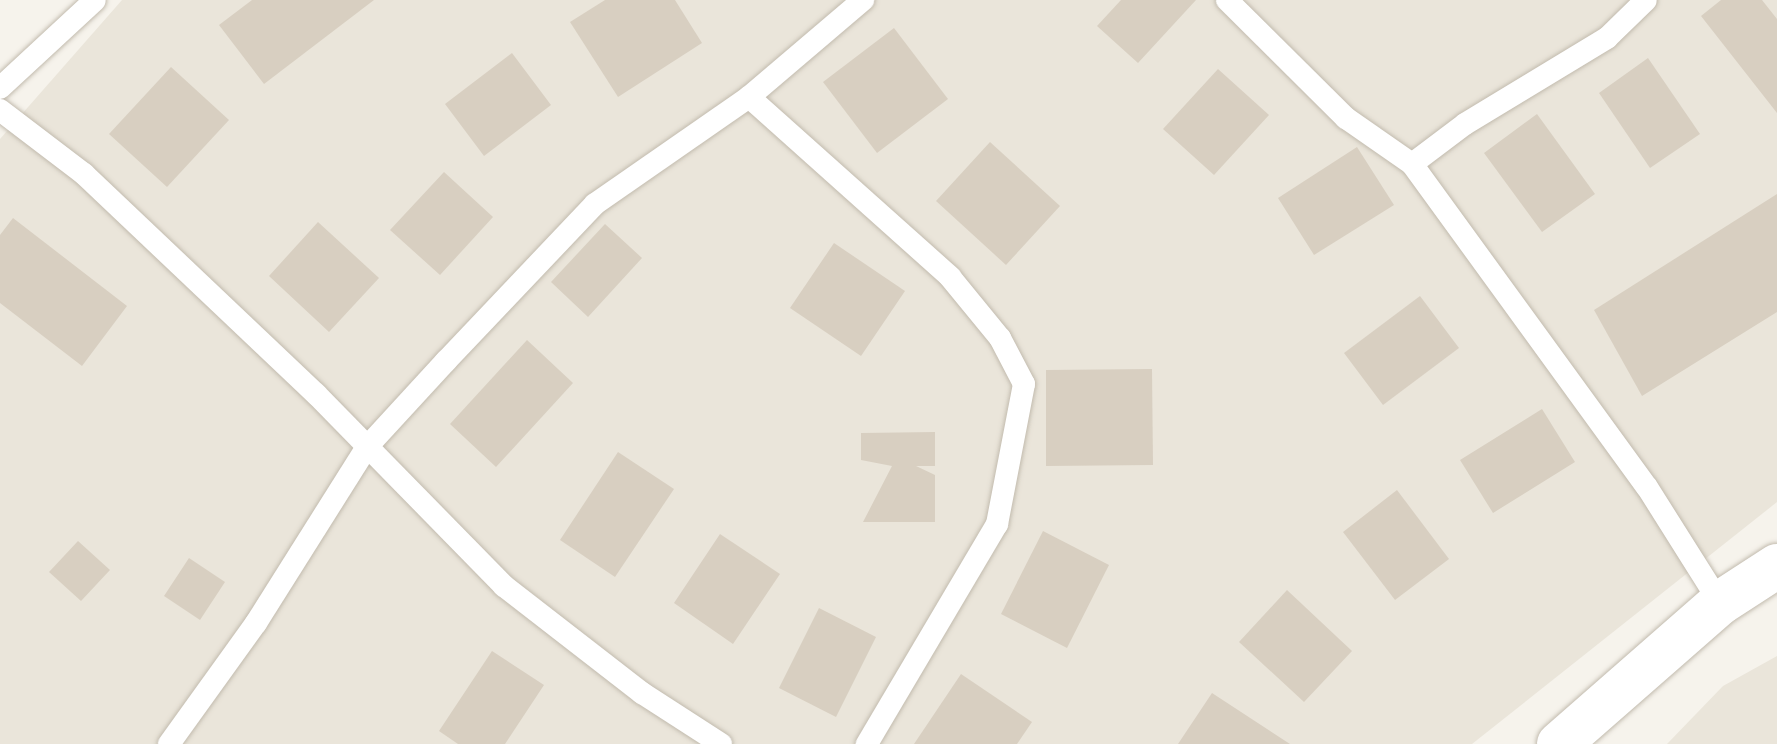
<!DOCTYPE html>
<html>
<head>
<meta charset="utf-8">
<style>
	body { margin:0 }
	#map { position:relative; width:1777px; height:744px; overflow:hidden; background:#f6f3ec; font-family:Helvetica,sans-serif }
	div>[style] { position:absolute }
	.residential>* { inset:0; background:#eae5da }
	.building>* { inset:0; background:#d8cfc1 }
	.roads { filter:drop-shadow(0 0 2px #c2bbae) drop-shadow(0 0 2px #c2bbae) }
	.service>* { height:22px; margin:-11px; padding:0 11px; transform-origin:11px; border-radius:11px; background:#fff }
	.minor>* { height:44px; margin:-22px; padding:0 22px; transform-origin:22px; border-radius:22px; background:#fff }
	span { translate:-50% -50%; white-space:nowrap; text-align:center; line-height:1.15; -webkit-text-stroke:7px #fff; paint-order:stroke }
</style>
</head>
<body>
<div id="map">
	<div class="residential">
		<i style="clip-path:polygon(122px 0,1777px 0,1777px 502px,1472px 744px,0 744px,0 139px)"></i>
		<i style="clip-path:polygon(1777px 656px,1777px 744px,1667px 744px,1723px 686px)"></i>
	</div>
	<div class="building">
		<i style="clip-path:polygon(252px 0,374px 0,264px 84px,219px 25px)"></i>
		<i style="clip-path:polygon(605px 0,675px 0,702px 43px,618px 97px,570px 22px)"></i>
		<i style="clip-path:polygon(1121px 0,1196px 0,1138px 63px,1097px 26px)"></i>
		<i style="clip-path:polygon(1721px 0,1762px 0,1777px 19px,1777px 113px,1701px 16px)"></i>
		<i style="clip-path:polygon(894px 28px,948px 99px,877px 153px,823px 82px)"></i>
		<i style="clip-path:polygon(512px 53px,551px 105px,484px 156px,445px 104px)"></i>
		<i style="clip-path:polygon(1648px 58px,1700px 134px,1650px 168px,1599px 93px)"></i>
		<i style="clip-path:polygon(171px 67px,229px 120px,167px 187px,109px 134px)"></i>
		<i style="clip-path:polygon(1218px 69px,1269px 115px,1214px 175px,1163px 129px)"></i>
		<i style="clip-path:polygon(1537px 114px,1595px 194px,1542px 232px,1484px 153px)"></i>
		<i style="clip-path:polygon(990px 142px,1060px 206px,1006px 265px,936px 201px)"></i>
		<i style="clip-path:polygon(1357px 147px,1394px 205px,1314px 255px,1278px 198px)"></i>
		<i style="clip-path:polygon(444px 172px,493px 217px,440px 275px,390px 230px)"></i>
		<i style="clip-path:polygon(1777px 194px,1777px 312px,1642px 396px,1594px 310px)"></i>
		<i style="clip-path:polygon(13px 218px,127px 306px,82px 366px,0 303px,0 235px)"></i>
		<i style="clip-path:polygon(318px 222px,379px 278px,329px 332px,269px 276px)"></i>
		<i style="clip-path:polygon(605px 224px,642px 258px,588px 317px,551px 282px)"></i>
		<i style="clip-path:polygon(834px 243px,905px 291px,861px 356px,790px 308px)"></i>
		<i style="clip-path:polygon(1420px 296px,1459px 348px,1383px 405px,1344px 353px)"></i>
		<i style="clip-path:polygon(527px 340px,573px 383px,496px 467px,450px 424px)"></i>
		<i style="clip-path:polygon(1152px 369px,1153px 465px,1046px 466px,1046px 370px)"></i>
		<i style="clip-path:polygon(1542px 409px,1575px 462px,1493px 513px,1460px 460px)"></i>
		<i style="clip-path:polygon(935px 432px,935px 466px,916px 466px,935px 475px,935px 522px,863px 522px,892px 466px,861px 460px,861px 433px)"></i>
		<i style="clip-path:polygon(618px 452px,674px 489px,615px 577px,560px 540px)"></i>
		<i style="clip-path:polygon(1397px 490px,1449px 559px,1395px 600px,1343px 532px)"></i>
		<i style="clip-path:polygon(1043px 531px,1109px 565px,1067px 648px,1001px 614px)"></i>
		<i style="clip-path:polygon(720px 534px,780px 574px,733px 644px,674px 603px)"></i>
		<i style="clip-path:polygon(78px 541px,110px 570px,81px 601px,49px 572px)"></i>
		<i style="clip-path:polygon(189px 558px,225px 582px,200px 620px,164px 596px)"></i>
		<i style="clip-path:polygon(1287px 590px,1352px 651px,1304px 702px,1239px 642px)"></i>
		<i style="clip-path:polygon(819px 608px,876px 637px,836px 717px,779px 688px)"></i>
		<i style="clip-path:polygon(492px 651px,544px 685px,505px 744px,458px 744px,439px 731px)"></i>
		<i style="clip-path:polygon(961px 674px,1032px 722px,1017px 744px,914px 744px)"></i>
		<i style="clip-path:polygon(1212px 693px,1290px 744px,1178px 744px)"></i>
	</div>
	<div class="roads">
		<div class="service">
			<i style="left:1227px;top:0;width:168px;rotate:44.8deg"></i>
			<i style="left:1346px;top:118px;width:80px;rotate:34.9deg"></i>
			<i style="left:1412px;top:164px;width:399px;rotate:54deg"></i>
			<i style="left:1647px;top:487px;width:137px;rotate:57.8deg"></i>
			<i style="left:0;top:88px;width:129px;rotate:-42.8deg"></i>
			<i style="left:749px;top:97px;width:270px;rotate:41.8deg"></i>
			<i style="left:950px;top:277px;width:79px;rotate:50.7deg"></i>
			<i style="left:1000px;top:338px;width:52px;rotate:62.4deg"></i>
			<i style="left:1024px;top:384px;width:143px;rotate:100.9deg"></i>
			<i style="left:997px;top:524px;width:256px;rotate:120.6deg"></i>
			<i style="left:0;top:110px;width:106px;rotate:37.3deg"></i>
			<i style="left:84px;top:174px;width:320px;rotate:43.5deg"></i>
			<i style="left:316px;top:394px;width:269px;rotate:45.6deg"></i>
			<i style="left:504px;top:586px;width:175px;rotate:37.8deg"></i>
			<i style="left:642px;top:693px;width:94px;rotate:32.8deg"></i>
			<i style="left:1412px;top:164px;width:66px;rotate:-37deg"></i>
			<i style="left:1465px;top:124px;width:166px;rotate:-31.2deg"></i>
			<i style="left:1607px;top:38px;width:54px;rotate:-44.3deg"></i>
			<i style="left:169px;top:744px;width:149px;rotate:-54.3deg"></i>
			<i style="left:256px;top:623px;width:207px;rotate:-57.8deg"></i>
			<i style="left:366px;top:448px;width:118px;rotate:-47.4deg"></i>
			<i style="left:446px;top:361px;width:216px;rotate:-46.5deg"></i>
			<i style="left:595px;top:204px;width:188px;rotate:-34.8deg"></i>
			<i style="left:749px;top:97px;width:150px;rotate:-40.4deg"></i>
		</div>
		<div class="minor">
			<i style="left:1559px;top:744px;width:214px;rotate:-41.2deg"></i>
			<i style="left:1720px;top:603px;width:68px;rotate:-33deg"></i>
		</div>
	</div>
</div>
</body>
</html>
